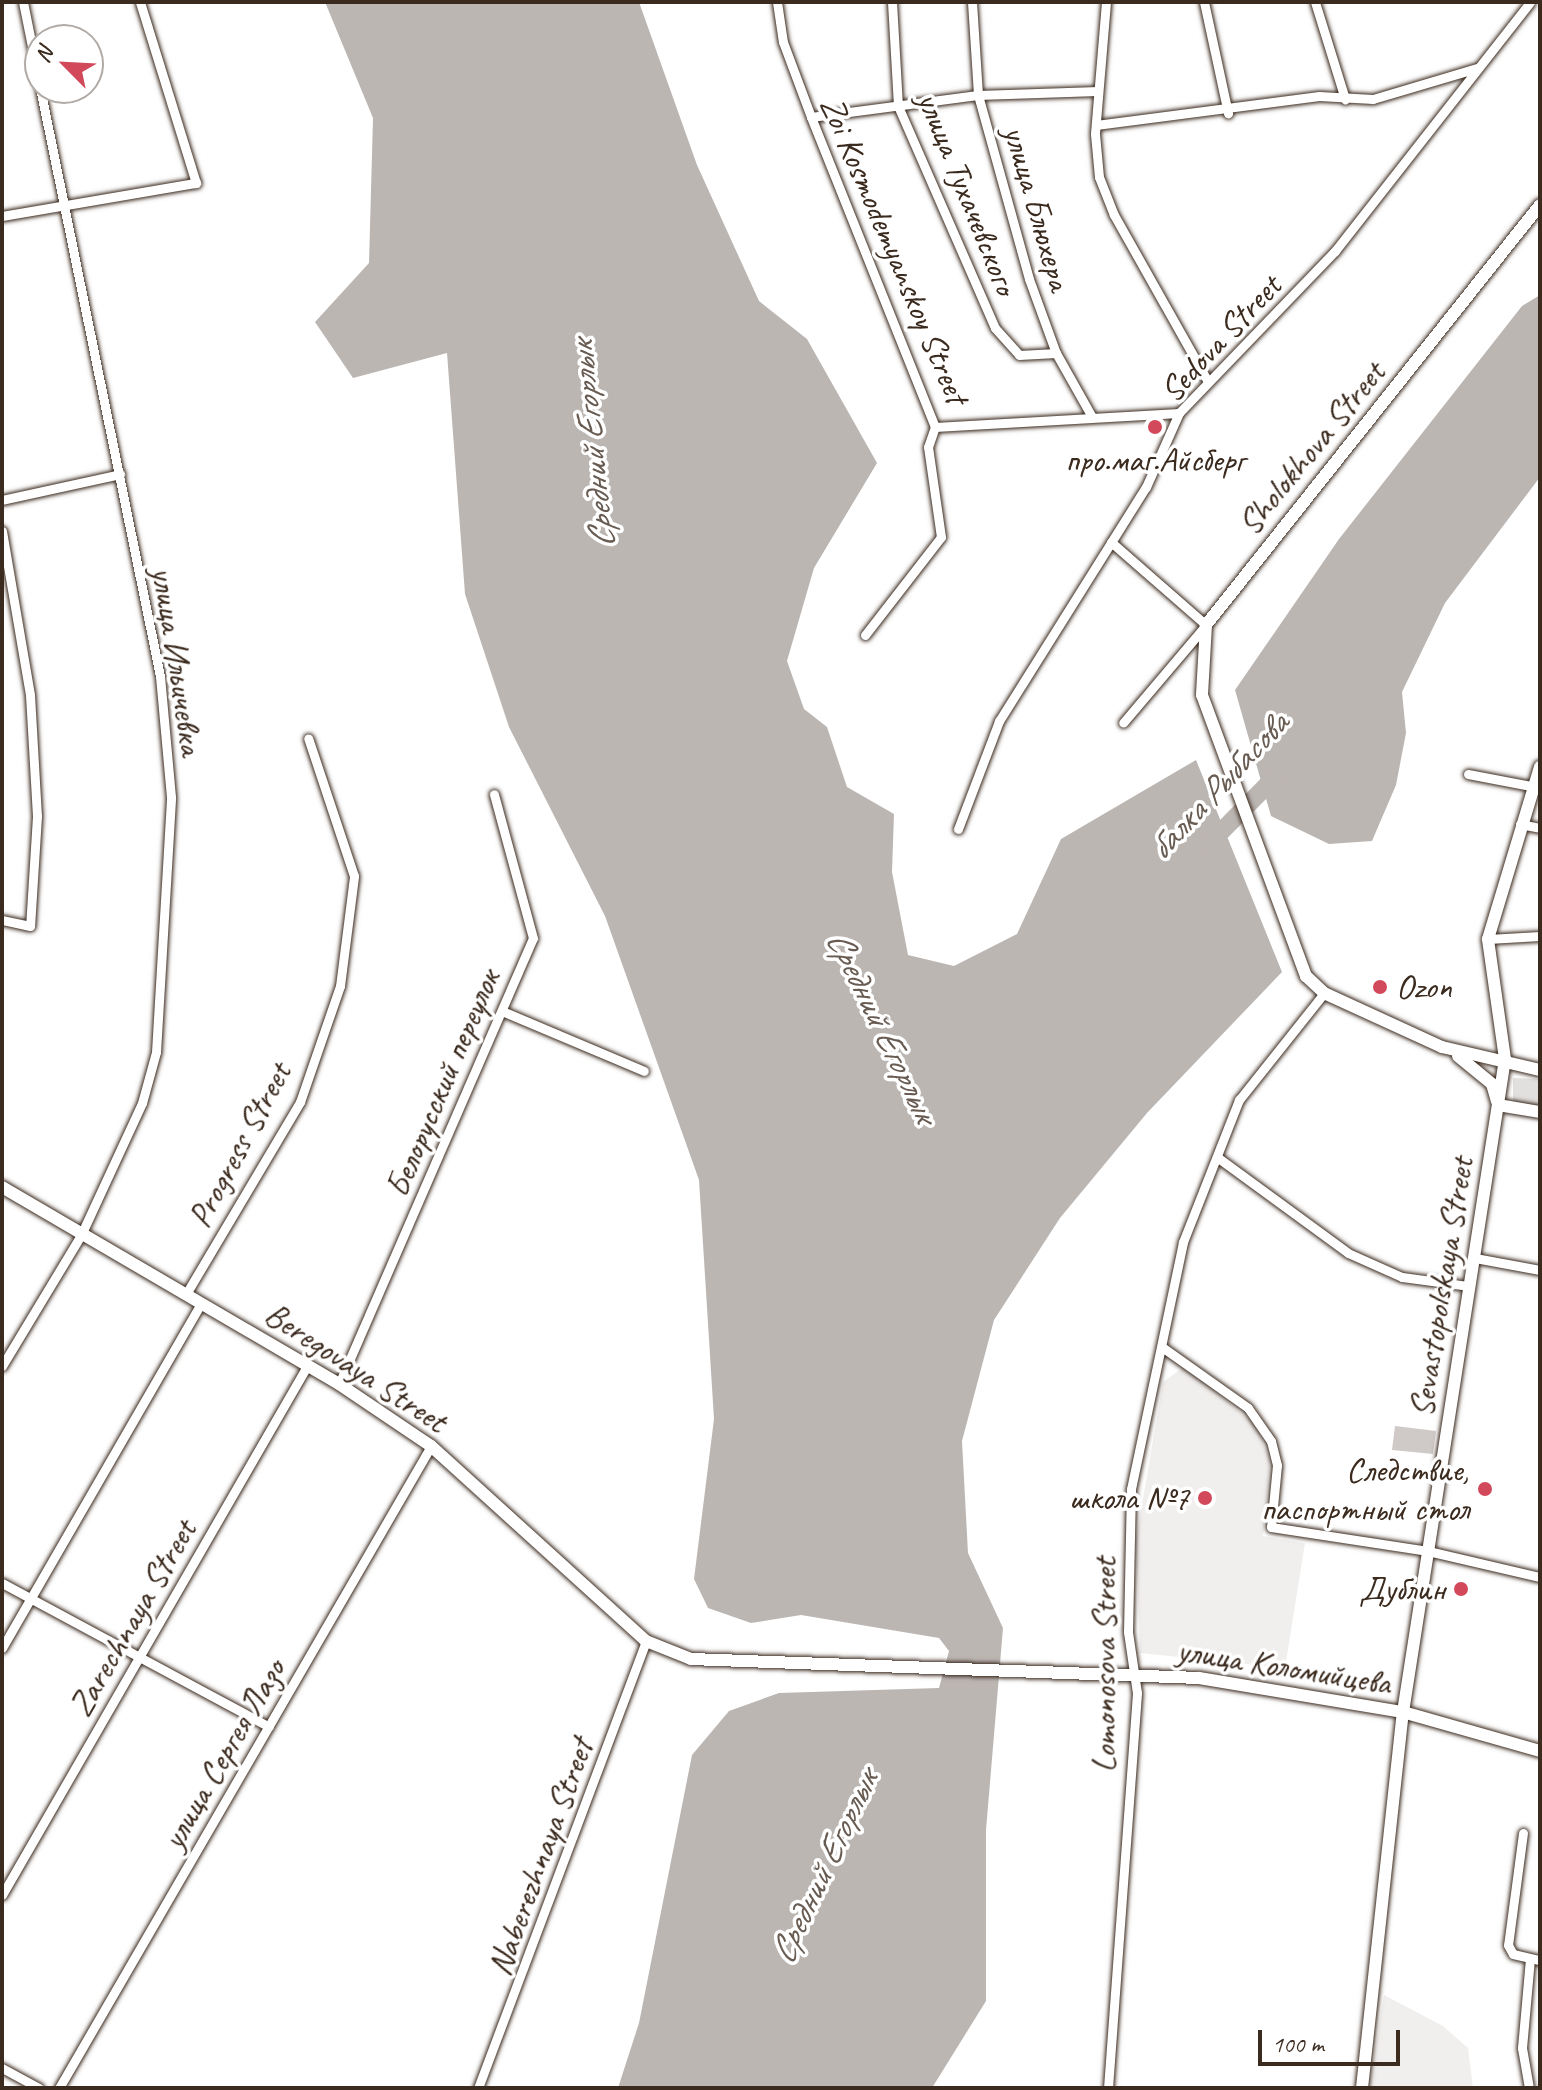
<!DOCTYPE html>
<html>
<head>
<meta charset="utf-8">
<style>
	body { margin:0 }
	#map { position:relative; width:1542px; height:2090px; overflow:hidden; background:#fff; font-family:Caveat,sans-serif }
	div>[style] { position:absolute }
	.built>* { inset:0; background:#f1efee }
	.green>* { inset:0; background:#e2e0de }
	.water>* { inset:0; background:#bcb6b3 }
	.river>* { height:18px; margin:-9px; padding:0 9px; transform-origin:9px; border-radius:9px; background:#bcb6b3 }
	.building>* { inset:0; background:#cfcac7 }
	.roads { filter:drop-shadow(0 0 2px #3b2a1e) drop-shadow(0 0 2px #3b2a1e) }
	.street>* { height:9px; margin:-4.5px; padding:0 4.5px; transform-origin:4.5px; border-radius:4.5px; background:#fff }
	.secondary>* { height:12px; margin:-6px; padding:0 6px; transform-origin:6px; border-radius:6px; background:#fff }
	.dots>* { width:22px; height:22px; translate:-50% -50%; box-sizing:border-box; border:4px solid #fff; border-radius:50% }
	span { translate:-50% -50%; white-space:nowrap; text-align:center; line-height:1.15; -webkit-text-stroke:7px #fff; paint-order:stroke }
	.street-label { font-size:34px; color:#3b2a1e }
	.poi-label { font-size:34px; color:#3b2a1e }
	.left { translate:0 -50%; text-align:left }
	.right { translate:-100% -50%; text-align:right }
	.water-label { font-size:36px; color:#685b52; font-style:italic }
	.frame { position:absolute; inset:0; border:4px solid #3b2a1e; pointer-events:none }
	.north { position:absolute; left:24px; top:24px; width:80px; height:80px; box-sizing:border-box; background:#fff; border:2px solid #b1aaa5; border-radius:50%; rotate:294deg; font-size:22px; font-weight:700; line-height:32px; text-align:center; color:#3b2a1e }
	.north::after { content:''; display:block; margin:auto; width:28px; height:36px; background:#d1495b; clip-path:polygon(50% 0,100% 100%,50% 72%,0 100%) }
	.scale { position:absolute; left:1258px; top:2030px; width:142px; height:36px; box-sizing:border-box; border:4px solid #3b2a1e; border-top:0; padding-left:10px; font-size:24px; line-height:28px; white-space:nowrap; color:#3b2a1e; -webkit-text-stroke:6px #fff; paint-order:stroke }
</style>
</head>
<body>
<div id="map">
	<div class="built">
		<i style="clip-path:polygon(1184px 1367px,1256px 1425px,1270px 1461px,1263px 1536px,1305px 1543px,1285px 1668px,1140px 1653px,1136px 1540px,1163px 1382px)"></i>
		<i style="clip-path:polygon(1384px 1995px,1443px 2026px,1468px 2048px,1473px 2088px,1369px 2088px)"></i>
	</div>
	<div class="green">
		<i style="clip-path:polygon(1513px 1078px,1540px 1079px,1540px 1107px,1513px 1102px)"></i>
	</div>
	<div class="water">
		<i style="clip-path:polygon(325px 2px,639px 2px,697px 165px,759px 301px,807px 339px,877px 463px,814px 568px,787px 661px,804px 709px,827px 727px,847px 787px,894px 814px,892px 872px,908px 955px,954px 966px,1017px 934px,1061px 839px,1196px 760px,1282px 972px,1147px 1113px,1060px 1218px,994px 1320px,962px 1441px,968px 1553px,1003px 1628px,986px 1830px,986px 2001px,932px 2088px,618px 2088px,639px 2023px,692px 1755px,729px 1711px,779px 1693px,939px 1688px,949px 1651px,939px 1638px,801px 1615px,751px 1623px,708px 1608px,694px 1579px,714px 1419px,699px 1180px,605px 916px,509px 727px,465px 594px,447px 353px,353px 378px,315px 322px,369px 263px,373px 118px)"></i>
		<i style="clip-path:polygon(1540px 295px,1540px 477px,1445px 603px,1402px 692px,1406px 733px,1396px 785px,1372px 841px,1329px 844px,1271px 816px,1235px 690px,1339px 539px,1522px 306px)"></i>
	</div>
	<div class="river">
		<i style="left:1208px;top:845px;width:103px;rotate:-45.4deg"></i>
	</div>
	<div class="building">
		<i style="clip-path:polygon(1395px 1426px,1436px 1431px,1433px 1454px,1392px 1450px)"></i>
	</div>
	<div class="roads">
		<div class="street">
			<i style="left:23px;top:2px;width:86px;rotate:78.6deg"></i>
			<i style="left:777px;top:2px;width:40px;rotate:81.5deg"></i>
			<i style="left:783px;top:42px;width:80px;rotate:69.5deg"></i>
			<i style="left:811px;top:117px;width:334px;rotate:68.2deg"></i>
			<i style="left:935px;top:427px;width:244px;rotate:-3.3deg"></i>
			<i style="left:892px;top:2px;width:104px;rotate:86.7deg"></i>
			<i style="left:898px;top:106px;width:242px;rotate:66.4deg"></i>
			<i style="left:995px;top:328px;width:36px;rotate:48deg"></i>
			<i style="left:1019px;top:355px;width:37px;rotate:-3deg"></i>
			<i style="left:972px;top:2px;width:93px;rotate:86.3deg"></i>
			<i style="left:978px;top:95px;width:191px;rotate:74.5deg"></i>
			<i style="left:1029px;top:279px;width:79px;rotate:70deg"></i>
			<i style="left:1056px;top:353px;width:73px;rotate:60.6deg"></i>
			<i style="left:1106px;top:2px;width:132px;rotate:94.8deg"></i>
			<i style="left:1095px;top:134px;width:43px;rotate:84.7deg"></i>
			<i style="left:1099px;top:177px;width:41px;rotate:68.5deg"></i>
			<i style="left:1114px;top:215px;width:189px;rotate:60.6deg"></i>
			<i style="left:1204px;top:2px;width:114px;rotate:77.8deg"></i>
			<i style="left:1315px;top:2px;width:102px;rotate:72.8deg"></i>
			<i style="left:811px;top:117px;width:168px;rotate:-7.5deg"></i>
			<i style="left:978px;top:95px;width:120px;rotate:-1.9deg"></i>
			<i style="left:1096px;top:125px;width:225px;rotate:-7.4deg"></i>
			<i style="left:1319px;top:96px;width:54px;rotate:3.2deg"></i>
			<i style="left:1373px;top:99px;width:109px;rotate:-16.6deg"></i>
			<i style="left:2px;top:216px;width:197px;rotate:-9.7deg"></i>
			<i style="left:196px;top:183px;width:189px;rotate:-107.2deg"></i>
			<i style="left:2px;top:500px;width:121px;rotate:-12.4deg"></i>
			<i style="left:2px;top:531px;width:166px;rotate:80.3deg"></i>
			<i style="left:30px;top:695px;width:121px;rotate:86.7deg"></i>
			<i style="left:37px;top:816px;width:110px;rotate:93.6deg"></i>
			<i style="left:30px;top:926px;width:29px;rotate:-168deg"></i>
			<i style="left:1111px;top:542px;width:126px;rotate:41.1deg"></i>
			<i style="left:1206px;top:625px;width:128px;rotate:130.3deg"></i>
			<i style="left:865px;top:635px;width:124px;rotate:-52.2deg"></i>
			<i style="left:941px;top:537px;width:91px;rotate:-98.2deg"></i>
			<i style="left:928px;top:447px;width:21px;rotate:-71deg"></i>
			<i style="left:1468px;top:774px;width:64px;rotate:10.8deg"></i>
			<i style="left:1520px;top:824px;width:20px;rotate:11deg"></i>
			<i style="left:958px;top:829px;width:116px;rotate:-69.2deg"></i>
			<i style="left:999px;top:721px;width:276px;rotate:-57.9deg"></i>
			<i style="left:1146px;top:487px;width:81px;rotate:-66deg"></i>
			<i style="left:1179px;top:413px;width:225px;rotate:-46.1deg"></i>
			<i style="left:1335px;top:251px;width:316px;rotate:-51.9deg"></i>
			<i style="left:1488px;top:939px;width:52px;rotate:-3.3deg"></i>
			<i style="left:502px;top:1011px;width:154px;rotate:22.9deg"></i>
			<i style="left:1217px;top:1157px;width:162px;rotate:36.2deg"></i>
			<i style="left:1348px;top:1253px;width:59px;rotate:24deg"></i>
			<i style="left:1402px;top:1277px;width:68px;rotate:7.7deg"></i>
			<i style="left:1475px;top:1258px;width:66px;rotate:10.5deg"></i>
			<i style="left:186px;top:1294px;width:223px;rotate:-59.3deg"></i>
			<i style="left:300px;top:1102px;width:123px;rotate:-71deg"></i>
			<i style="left:340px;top:986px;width:111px;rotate:-82.7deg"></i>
			<i style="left:354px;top:876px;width:145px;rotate:-108.4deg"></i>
			<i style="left:1162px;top:1347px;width:105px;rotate:35.3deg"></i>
			<i style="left:1248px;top:1408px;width:40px;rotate:55.1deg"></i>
			<i style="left:1271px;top:1441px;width:25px;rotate:76deg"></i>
			<i style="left:1277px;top:1465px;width:62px;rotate:95.5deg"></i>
			<i style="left:1271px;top:1527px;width:159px;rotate:8.7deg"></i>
			<i style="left:1428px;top:1551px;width:115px;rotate:13.1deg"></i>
			<i style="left:2px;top:1366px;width:153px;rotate:-58.9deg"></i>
			<i style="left:81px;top:1235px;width:145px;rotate:-65.2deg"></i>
			<i style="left:142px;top:1103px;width:53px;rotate:-74.6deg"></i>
			<i style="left:156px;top:1052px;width:255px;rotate:-86.6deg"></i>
			<i style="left:171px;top:797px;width:121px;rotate:-95.2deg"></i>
			<i style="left:160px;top:676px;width:600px;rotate:-101.53deg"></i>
			<i style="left:339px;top:1384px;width:486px;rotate:-66.5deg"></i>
			<i style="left:533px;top:938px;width:149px;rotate:-105.2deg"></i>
			<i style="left:2px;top:1583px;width:303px;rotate:28.3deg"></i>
			<i style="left:2px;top:1648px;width:397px;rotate:-60deg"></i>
			<i style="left:1523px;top:1833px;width:113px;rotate:97.6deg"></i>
			<i style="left:1508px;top:1945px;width:10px;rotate:61deg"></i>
			<i style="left:1513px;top:1954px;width:28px;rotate:13deg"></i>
			<i style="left:2px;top:1895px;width:611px;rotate:-60.03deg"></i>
			<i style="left:2px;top:2068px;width:42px;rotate:28.4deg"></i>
			<i style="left:59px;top:2088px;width:742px;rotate:-59.91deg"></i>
			<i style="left:478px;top:2088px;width:478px;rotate:-69.4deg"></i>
			<i style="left:1108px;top:2088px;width:396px;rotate:-85.8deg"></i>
			<i style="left:1137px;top:1693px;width:62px;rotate:-98.4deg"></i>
			<i style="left:1128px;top:1632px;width:143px;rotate:-88.8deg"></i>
			<i style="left:1131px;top:1489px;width:252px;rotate:-78.1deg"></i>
			<i style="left:1183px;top:1242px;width:153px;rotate:-68.5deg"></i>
			<i style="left:1239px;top:1100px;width:137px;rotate:-51.5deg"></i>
			<i style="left:1529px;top:2088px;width:41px;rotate:-99.9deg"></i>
			<i style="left:1522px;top:2048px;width:89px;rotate:-84.9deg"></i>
		</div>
		<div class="secondary">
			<i style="left:1540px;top:205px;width:537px;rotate:128.49deg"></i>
			<i style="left:1206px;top:625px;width:70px;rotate:93.3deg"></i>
			<i style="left:1202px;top:695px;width:300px;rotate:69.7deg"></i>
			<i style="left:1306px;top:976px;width:25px;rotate:43deg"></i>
			<i style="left:1324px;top:993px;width:130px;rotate:24.6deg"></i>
			<i style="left:1442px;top:1047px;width:101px;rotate:13.2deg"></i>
			<i style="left:1458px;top:1056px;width:44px;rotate:39.5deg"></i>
			<i style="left:1492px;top:1084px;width:18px;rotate:74deg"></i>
			<i style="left:1498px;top:1105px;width:43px;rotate:9.5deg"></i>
			<i style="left:2px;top:1187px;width:390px;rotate:30.3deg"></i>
			<i style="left:339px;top:1384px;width:111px;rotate:34deg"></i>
			<i style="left:431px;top:1446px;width:290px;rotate:42.2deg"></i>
			<i style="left:646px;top:1641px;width:48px;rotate:21.8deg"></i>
			<i style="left:691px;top:1659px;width:508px;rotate:2.14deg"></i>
			<i style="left:1199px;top:1678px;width:207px;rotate:9.5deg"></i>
			<i style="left:1403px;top:1712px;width:142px;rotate:15.9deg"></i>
			<i style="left:1362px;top:2088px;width:378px;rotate:-83.8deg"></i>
			<i style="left:1403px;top:1712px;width:661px;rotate:-81.12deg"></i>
			<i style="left:1505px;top:1059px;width:121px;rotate:-98.1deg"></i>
			<i style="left:1488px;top:939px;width:180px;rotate:-73.2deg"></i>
		</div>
	</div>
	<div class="dots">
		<i style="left:1155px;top:427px;background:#d1495b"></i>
		<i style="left:1380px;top:987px;background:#d1495b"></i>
		<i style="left:1485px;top:1489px;background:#d1495b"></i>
		<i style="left:1205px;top:1498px;background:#d1495b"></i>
		<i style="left:1461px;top:1589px;background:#d1495b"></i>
	</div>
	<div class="street-label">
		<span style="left:968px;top:193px;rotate:68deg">улица Тухачевского</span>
		<span style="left:1038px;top:208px;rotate:74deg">улица Блюхера</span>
		<span style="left:895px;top:250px;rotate:67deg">Zoi Kosmodemyanskoy Street</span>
		<span style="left:1220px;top:338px;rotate:-47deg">Sedova Street</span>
		<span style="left:1311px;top:448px;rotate:-51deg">Sholokhova Street</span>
		<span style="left:178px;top:661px;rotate:81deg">улица Ильичевка</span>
		<span style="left:442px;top:1083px;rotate:-67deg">Белорусский переулок</span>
		<span style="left:239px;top:1145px;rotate:-62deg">Progress Street</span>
		<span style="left:1441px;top:1287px;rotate:-81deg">Sevastopolskaya Street</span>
		<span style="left:356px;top:1367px;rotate:33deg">Beregovaya Street</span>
		<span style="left:132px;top:1618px;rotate:-60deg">Zarechnaya Street</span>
		<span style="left:1104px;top:1665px;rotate:-90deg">Lomonosova Street</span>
		<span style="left:1284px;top:1666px;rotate:9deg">улица Коломийцева</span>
		<span style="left:223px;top:1754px;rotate:-60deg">улица Сергея Лазо</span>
		<span style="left:540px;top:1857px;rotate:-70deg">Naberezhnaya Street</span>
	</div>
	<div class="poi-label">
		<span style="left:1155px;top:460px">про.маг.Айсберг</span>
		<span class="left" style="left:1396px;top:987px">Ozon</span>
		<span class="right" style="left:1469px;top:1489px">Следствие,<br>паспортный стол</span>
		<span class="right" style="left:1189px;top:1498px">школа №7</span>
		<span class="right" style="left:1445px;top:1589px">Дублин</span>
	</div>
	<div class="water-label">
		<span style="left:592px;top:445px;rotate:-96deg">Средний Егорлык</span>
		<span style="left:1218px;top:786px;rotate:-47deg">балка Рыбасова</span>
		<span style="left:882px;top:1026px;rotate:64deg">Средний Егорлык</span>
		<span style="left:824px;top:1867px;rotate:-65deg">Средний Егорлык</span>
	</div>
	<div class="frame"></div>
	<div class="north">N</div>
	<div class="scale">100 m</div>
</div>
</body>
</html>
